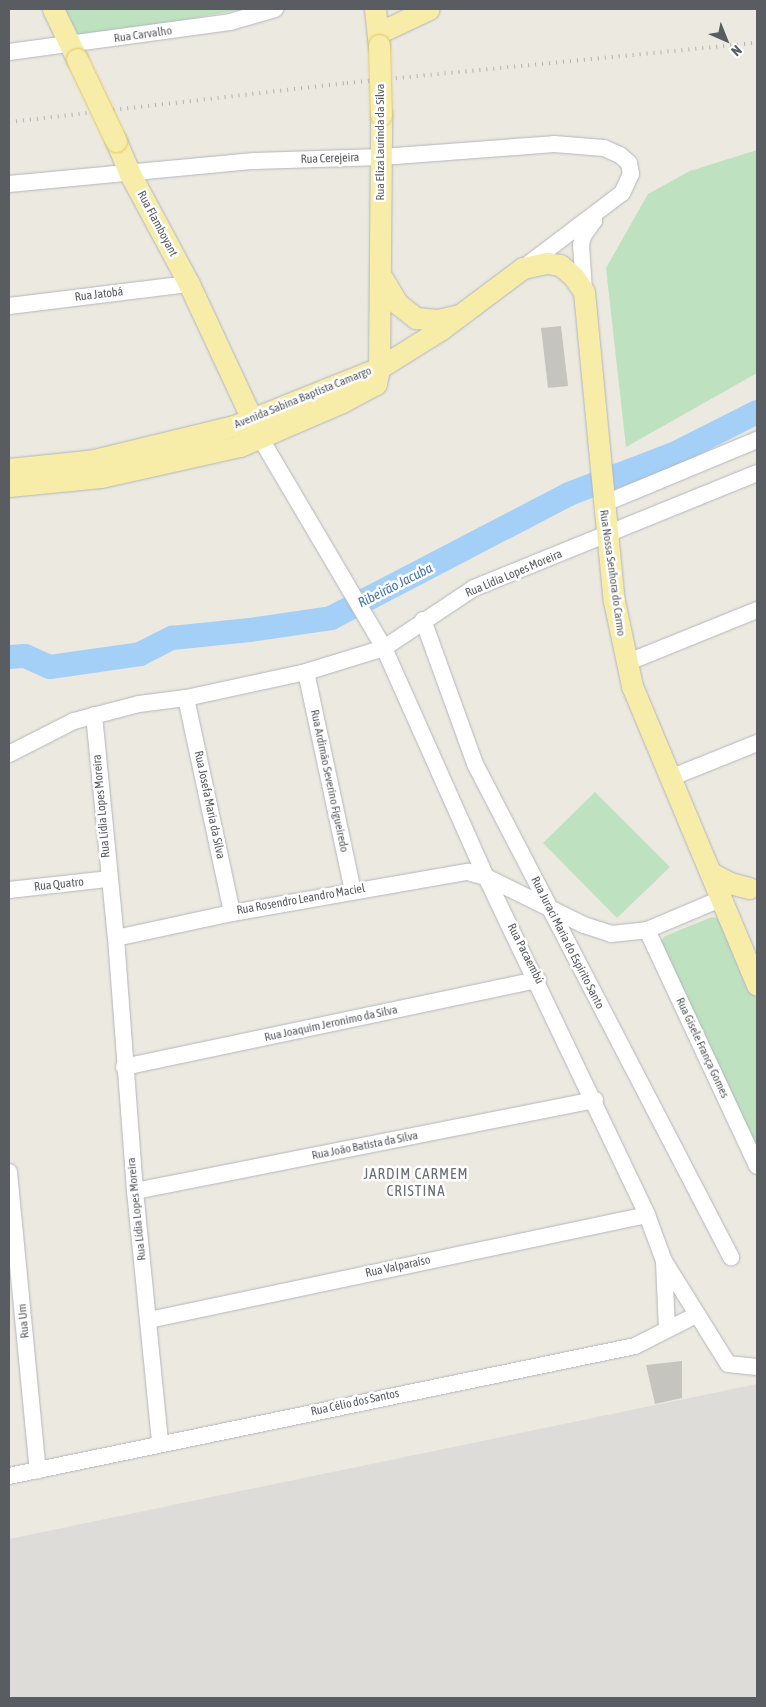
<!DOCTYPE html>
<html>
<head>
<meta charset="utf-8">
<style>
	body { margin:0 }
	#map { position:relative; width:766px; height:1707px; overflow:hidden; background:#ebe9e0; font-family:"Asap Condensed",sans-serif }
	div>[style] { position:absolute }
	.industrial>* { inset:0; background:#dedcd8 }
	.green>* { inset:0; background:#bee1c0 }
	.river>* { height:24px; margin:-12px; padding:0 12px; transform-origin:12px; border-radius:12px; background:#a4d0f7 }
	.building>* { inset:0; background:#c6c4be }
	.roads { filter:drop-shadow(0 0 1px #b3b6ba) drop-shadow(0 0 1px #b3b6ba) }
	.minor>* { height:16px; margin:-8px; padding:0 8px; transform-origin:8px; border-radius:8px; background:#fff }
	.major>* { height:21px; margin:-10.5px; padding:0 10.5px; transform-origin:10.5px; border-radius:10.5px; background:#f7eda9 }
	.rail>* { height:4px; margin-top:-2px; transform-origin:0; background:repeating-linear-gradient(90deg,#b1b2b2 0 1px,transparent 0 7px) }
	.bridges { filter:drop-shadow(0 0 1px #e4c460) drop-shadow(0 0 1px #e4c460) }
	.major-bridge>* { height:21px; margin:-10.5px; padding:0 10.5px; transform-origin:10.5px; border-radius:10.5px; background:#f7eda9 }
	span { translate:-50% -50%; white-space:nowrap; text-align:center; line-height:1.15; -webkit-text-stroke:5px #fff; paint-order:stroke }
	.street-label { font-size:12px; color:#595c60 }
	.water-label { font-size:14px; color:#4776af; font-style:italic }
	.quarter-label { font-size:15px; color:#6a6e72; letter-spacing:1px }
	.frame { position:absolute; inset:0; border:10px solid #595c60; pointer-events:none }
	.north { position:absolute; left:701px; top:15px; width:50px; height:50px; -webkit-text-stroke:4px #fff; paint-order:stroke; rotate:136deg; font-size:14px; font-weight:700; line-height:20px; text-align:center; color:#595c60 }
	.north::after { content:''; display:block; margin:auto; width:18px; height:22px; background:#595c60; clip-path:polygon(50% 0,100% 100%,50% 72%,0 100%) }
</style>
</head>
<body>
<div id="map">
	<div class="industrial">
		<i style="clip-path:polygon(757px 1384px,757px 1698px,9px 1698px,9px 1539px)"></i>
	</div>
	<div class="green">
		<i style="clip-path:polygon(64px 9px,245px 9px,80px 38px)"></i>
		<i style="clip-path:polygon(757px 150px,757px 373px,626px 447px,606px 268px,648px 194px,690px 171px)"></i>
		<i style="clip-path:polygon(595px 792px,670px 867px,617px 918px,543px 843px)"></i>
		<i style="clip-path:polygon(712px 917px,721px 919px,726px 924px,757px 1000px,757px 1153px,660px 942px,665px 936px)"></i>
	</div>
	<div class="river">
		<i style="left:9px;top:657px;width:16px;rotate:-4deg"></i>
		<i style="left:25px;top:656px;width:27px;rotate:24deg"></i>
		<i style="left:50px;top:667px;width:91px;rotate:-8.2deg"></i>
		<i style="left:140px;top:654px;width:36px;rotate:-27deg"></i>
		<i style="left:172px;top:638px;width:78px;rotate:-5.9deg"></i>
		<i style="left:250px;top:630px;width:82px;rotate:-8.4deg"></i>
		<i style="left:331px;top:618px;width:268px;rotate:-27.5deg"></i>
		<i style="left:569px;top:494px;width:112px;rotate:-20.9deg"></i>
		<i style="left:674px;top:454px;width:93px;rotate:-26.8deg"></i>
	</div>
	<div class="building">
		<i style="clip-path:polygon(561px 326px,568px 386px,548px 388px,541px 328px)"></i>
		<i style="clip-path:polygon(682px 1361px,682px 1398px,655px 1404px,646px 1365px)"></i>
	</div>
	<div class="roads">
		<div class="minor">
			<i style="left:9px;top:52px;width:223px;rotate:-7.7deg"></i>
			<i style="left:230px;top:22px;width:47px;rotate:-16.1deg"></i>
			<i style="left:9px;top:184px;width:246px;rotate:-5.4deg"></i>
			<i style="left:254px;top:161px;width:128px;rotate:-1.8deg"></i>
			<i style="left:382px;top:157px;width:172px;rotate:-4.3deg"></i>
			<i style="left:554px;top:144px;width:50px;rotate:4.6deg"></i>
			<i style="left:604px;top:148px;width:17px;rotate:24deg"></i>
			<i style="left:620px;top:155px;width:12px;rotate:42deg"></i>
			<i style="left:629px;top:163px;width:11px;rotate:80deg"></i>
			<i style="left:631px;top:174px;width:21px;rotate:115deg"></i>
			<i style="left:622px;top:193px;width:121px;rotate:142.8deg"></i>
			<i style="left:584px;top:290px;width:45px;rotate:-93.8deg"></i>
			<i style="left:581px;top:245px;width:9px;rotate:-77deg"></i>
			<i style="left:583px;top:236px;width:19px;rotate:-54deg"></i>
			<i style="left:9px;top:306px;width:181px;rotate:-7deg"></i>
			<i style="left:261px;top:439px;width:243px;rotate:59.5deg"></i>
			<i style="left:384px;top:648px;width:251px;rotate:66deg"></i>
			<i style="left:486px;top:877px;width:374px;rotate:64.5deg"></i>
			<i style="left:647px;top:1215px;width:49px;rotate:69.7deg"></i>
			<i style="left:664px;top:1261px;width:121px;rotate:58.1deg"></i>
			<i style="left:728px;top:1364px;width:29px;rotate:6deg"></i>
			<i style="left:603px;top:504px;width:167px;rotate:-22.6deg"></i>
			<i style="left:423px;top:620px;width:153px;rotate:70.1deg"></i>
			<i style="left:475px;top:764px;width:556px;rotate:62.56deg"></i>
			<i style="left:626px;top:663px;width:141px;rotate:-22deg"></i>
			<i style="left:306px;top:672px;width:224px;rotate:77.9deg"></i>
			<i style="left:186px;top:698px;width:220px;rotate:77.9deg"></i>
			<i style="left:94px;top:715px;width:224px;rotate:84.4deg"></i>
			<i style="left:116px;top:938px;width:254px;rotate:85.7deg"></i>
			<i style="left:135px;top:1191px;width:253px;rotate:84.3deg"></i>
			<i style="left:9px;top:754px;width:73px;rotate:-26.9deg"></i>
			<i style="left:74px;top:721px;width:67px;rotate:-14.7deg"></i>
			<i style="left:139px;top:704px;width:47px;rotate:-7.3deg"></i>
			<i style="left:186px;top:698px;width:123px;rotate:-12.2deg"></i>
			<i style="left:306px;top:672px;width:82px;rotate:-17.1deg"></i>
			<i style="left:384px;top:648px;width:108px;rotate:-33.7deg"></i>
			<i style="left:474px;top:588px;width:305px;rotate:-22.1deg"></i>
			<i style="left:670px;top:778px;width:94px;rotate:-21.9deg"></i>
			<i style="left:9px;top:890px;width:101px;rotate:-6.3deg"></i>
			<i style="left:647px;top:930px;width:260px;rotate:65deg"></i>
			<i style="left:116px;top:938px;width:119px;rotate:-12.2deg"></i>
			<i style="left:232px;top:913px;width:240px;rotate:-9.9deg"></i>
			<i style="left:468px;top:872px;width:19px;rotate:16deg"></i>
			<i style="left:486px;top:877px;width:109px;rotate:26.1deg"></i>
			<i style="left:584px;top:925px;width:28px;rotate:18deg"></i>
			<i style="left:611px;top:934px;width:36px;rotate:-6deg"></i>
			<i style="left:647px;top:930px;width:82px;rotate:-22.8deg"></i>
			<i style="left:124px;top:1067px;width:423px;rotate:-11.9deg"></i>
			<i style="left:9px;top:1172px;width:300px;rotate:84.5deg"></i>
			<i style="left:135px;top:1191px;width:469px;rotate:-11.2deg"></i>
			<i style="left:664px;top:1263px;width:65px;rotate:87.4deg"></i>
			<i style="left:149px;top:1320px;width:509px;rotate:-11.91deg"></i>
			<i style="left:9px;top:1476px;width:639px;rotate:-11.73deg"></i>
			<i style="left:635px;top:1346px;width:68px;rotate:-26.9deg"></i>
		</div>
		<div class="major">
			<i style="left:53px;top:9px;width:55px;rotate:64.4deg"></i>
			<i style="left:375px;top:9px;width:36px;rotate:84deg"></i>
			<i style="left:378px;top:33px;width:56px;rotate:-25.2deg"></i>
			<i style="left:116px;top:141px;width:34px;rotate:67deg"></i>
			<i style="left:129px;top:172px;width:127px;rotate:61.8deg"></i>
			<i style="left:189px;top:284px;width:163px;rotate:65deg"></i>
			<i style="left:381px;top:276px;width:33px;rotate:59deg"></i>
			<i style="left:398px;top:304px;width:23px;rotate:38deg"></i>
			<i style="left:416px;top:318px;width:22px;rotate:5deg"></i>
			<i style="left:438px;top:320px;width:22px;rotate:-13deg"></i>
			<i style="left:9px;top:469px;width:85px;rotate:-6deg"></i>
			<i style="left:94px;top:460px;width:144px;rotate:-13.7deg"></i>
			<i style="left:234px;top:426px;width:156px;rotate:-21.8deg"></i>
			<i style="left:379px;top:368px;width:72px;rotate:-31.9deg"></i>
			<i style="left:440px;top:330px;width:104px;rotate:-36.8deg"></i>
			<i style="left:523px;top:268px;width:25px;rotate:-12deg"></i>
			<i style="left:547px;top:263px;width:13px;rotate:9deg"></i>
			<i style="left:560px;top:265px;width:17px;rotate:40deg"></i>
			<i style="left:573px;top:276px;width:19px;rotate:55deg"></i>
			<i style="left:584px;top:292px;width:310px;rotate:84.5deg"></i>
			<i style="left:614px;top:601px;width:87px;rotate:78deg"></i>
			<i style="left:632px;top:686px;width:324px;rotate:67.3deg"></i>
			<i style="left:9px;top:486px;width:92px;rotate:-5.6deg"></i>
			<i style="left:101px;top:477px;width:142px;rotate:-12.6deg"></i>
			<i style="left:240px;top:446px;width:111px;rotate:-23.3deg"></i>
			<i style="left:342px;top:402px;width:38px;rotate:-28deg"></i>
			<i style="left:376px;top:384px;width:16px;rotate:-79deg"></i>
			<i style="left:379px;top:368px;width:253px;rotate:-89.5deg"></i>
			<i style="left:711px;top:873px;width:21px;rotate:28deg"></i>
			<i style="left:730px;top:883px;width:20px;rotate:15deg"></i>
		</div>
	</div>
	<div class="rail">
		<i style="left:9px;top:122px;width:340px;rotate:-6.6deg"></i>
		<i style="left:347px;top:83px;width:412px;rotate:-5.6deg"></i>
	</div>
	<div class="bridges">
		<div class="major-bridge">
			<i style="left:379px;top:45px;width:70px;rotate:88.4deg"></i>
			<i style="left:77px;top:59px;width:91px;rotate:64.6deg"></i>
		</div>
	</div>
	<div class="street-label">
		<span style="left:143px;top:35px;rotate:-8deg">Rua Carvalho</span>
		<span style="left:381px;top:142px;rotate:-90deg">Rua Eliza Laurinda da Silva</span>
		<span style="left:330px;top:159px;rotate:-2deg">Rua Cerejeira</span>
		<span style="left:157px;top:224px;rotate:62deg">Rua Flamboyant</span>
		<span style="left:99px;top:295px;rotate:-7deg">Rua Jatobá</span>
		<span style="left:303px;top:398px;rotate:-22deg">Avenida Sabina Baptista Camargo</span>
		<span style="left:612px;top:573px;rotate:82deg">Rua Nossa Senhora do Carmo</span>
		<span style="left:514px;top:574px;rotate:-23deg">Rua Lídia Lopes Moreira</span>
		<span style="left:329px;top:781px;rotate:78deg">Rua Ardimão Severino Figueiredo</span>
		<span style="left:209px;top:805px;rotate:78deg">Rua Josefa Maria da Silva</span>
		<span style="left:102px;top:806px;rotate:-95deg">Rua Lídia Lopes Moreira</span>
		<span style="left:59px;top:885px;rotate:-6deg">Rua Quatro</span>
		<span style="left:301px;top:900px;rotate:-10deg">Rua Rosendro Leandro Maciel</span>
		<span style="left:567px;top:943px;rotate:63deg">Rua Juraci Maria do Espírito Santo</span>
		<span style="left:525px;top:954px;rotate:63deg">Rua Pacaembú</span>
		<span style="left:331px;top:1024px;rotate:-12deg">Rua Joaquim Jeronimo da Silva</span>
		<span style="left:702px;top:1048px;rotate:65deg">Rua Gisele França Gomes</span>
		<span style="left:365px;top:1146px;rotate:-11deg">Rua João Batista da Silva</span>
		<span style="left:137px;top:1209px;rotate:-96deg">Rua Lídia Lopes Moreira</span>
		<span style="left:398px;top:1267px;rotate:-12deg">Rua Valparaíso</span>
		<span style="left:24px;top:1321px;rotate:-95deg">Rua Um</span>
		<span style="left:355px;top:1403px;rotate:-12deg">Rua Célio dos Santos</span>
	</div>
	<div class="water-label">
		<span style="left:395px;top:585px;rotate:-27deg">Ribeirão Jacuba</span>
	</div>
	<div class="quarter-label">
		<span style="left:416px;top:1182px">JARDIM CARMEM<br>CRISTINA</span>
	</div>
	<div class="frame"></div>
	<div class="north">N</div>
</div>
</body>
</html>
